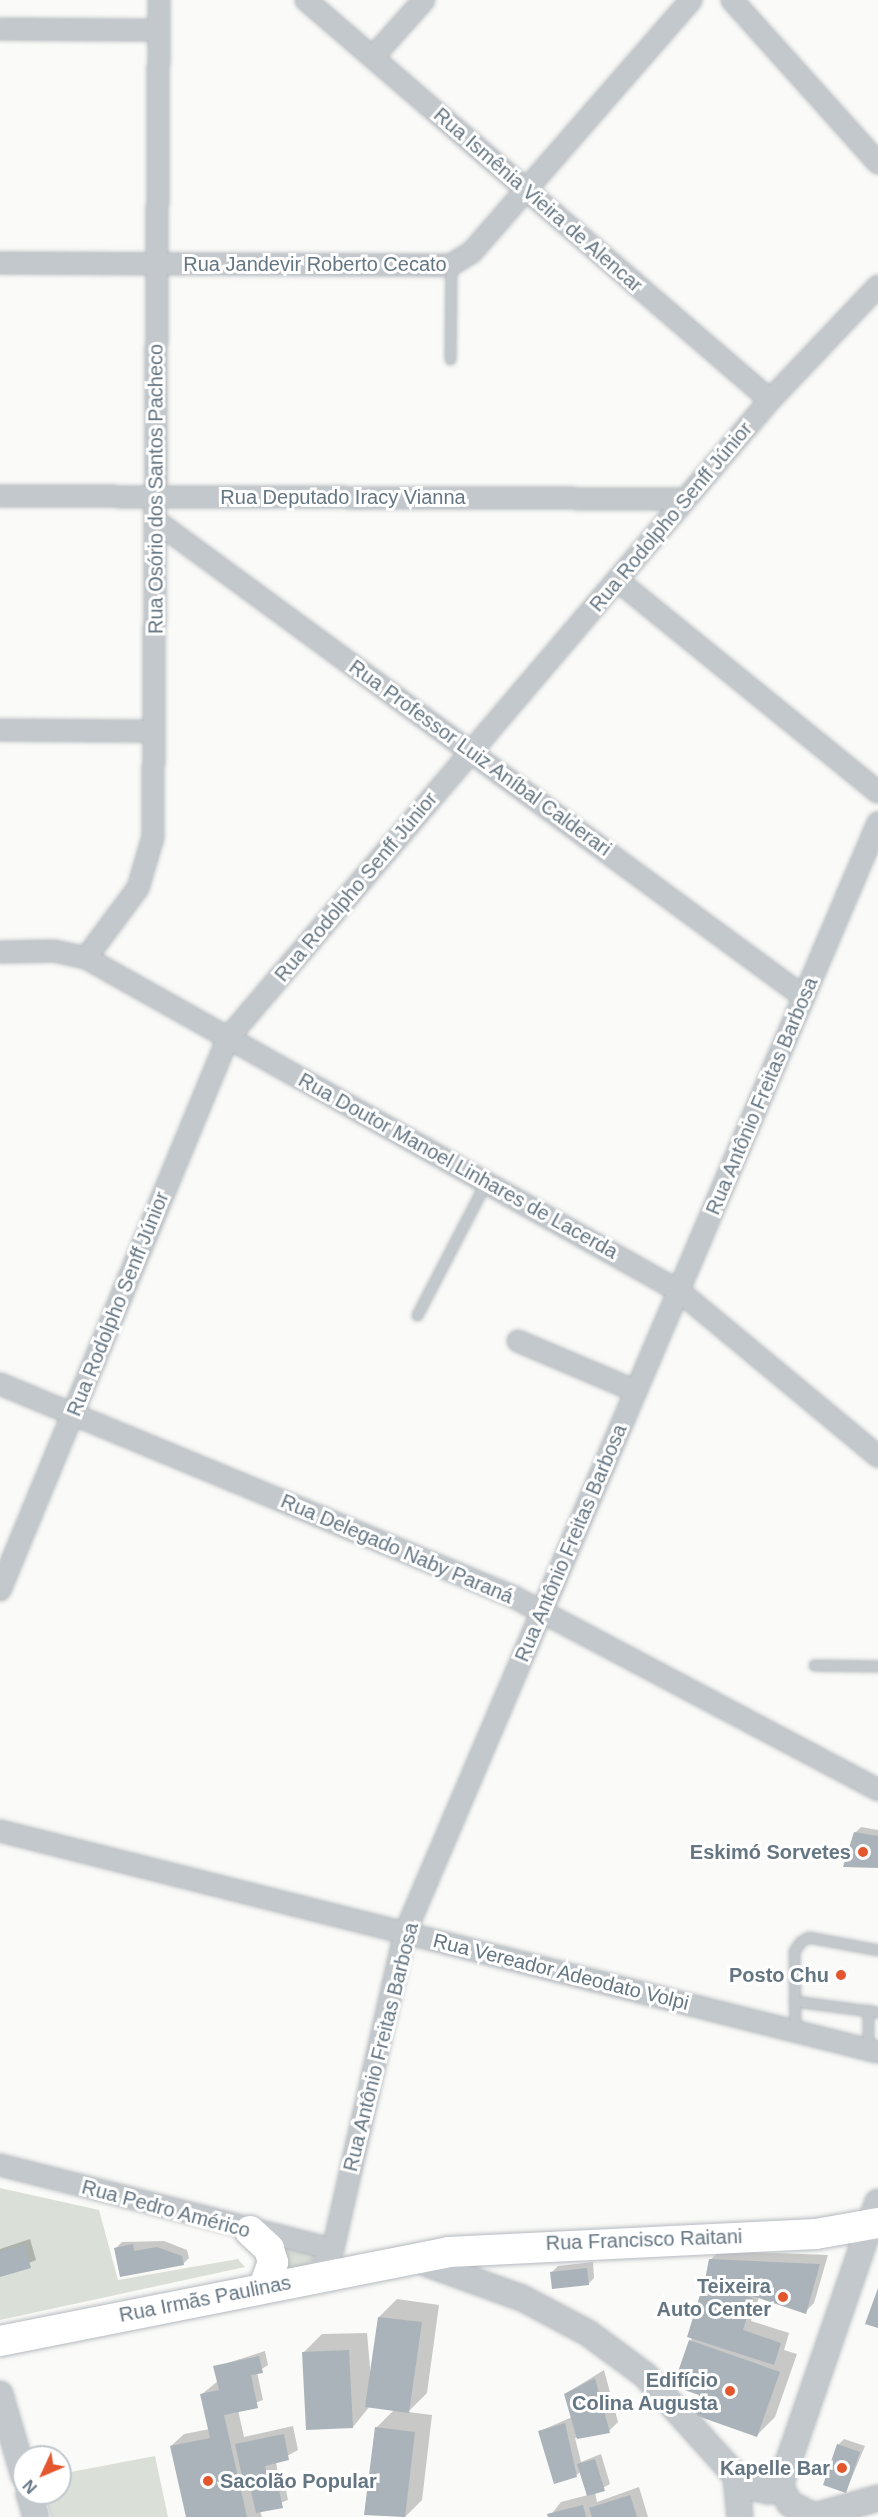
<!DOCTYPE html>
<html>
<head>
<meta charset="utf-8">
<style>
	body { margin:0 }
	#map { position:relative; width:878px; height:2517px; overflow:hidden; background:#fafaf8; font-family:Arial,sans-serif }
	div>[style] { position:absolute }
	.green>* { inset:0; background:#dadfd7 }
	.shadow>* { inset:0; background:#0003 }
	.building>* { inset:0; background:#aab3b9 }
	.roads { filter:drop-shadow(0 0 2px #b5babe) drop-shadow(0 0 2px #b5babe) }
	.service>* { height:9px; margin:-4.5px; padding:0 4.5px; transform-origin:4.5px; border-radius:4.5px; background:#c3c8cc }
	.minor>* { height:20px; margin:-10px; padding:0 10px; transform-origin:10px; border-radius:10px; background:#c3c8cc }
	.tertiary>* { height:24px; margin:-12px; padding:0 12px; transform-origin:12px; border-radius:12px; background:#c3c8cc }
	.primary>* { height:30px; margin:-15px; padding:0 15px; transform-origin:15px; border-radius:15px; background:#fff }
	.dots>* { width:16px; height:16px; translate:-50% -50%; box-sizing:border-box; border:3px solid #fff; border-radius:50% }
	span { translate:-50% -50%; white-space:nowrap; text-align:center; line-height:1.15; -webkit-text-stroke:6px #fff; paint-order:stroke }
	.street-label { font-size:20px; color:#657683 }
	.poi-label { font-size:20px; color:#657683; font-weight:700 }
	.right { translate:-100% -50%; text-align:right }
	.left { translate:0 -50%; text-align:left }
	.north { position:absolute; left:12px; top:2445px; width:60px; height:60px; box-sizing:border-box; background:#fff; border:2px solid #c1c8cd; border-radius:50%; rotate:226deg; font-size:16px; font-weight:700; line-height:24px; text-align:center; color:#657683 }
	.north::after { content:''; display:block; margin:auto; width:21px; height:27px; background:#e4572e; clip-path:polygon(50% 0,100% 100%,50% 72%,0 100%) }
</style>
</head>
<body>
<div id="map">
	<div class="green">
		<i style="clip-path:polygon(0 2188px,99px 2210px,118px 2280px,238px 2259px,245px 2267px,0 2320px)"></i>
		<i style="clip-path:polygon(278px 2245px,318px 2251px,307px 2266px,279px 2271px)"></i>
		<i style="clip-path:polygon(155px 2456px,168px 2517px,51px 2517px,44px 2493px,60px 2493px,60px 2474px)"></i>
	</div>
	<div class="shadow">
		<i style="clip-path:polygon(861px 1827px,878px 1830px,878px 1867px,855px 1833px)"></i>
		<i style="clip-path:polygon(30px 2239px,36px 2260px,0 2275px,0 2249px)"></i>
		<i style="clip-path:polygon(164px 2241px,187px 2250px,189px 2258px,183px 2264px,116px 2248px,122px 2242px)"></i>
		<i style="clip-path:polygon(720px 2251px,828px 2255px,814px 2303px,805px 2312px,759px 2297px,751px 2321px,789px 2333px,784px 2350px,797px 2354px,775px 2417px,757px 2435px,701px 2394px,691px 2341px,710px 2260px)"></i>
		<i style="clip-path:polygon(593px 2262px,594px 2278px,588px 2284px,552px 2272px,558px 2266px)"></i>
		<i style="clip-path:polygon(397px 2299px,439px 2305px,427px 2393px,408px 2412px,432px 2415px,422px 2500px,405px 2517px,365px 2513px,376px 2428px,395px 2409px,370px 2406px,353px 2427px,304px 2352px,322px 2334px,367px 2333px,371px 2379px,379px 2317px)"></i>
		<i style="clip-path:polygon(265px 2351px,268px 2365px,257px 2372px,263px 2400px,238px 2410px,244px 2437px,293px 2426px,298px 2450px,276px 2462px,278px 2474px,269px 2484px,284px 2480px,288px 2500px,260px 2511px,262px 2517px,187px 2517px,171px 2446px,184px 2434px,210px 2429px,202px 2394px,218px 2381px,215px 2367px)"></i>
		<i style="clip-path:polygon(604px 2370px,618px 2422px,609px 2431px,575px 2438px,581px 2462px,601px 2454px,610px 2484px,595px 2492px,597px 2502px,639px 2487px,648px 2517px,549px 2517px,561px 2502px,588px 2495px,581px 2471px,577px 2475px,540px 2431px,572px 2417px,565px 2394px)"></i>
		<i style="clip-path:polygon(844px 2439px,865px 2446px,846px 2491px,838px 2445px)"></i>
	</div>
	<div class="building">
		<i style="clip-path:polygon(854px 1832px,878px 1836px,878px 1868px,843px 1867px)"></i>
		<i style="clip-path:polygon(24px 2244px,31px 2268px,0 2277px,0 2252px)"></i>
		<i style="clip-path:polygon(133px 2244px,134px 2251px,157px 2247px,182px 2256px,184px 2265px,120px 2277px,114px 2248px)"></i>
		<i style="clip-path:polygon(709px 2259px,820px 2264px,806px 2314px,705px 2280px)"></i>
		<i style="clip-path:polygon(587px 2268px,589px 2285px,552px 2289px,550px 2272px)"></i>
		<i style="clip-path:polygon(704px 2282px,753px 2298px,743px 2330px,781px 2343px,774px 2365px,687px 2337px)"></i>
		<i style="clip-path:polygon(878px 2288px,878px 2328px,865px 2324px)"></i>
		<i style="clip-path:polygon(378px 2317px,422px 2322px,409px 2413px,365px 2407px)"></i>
		<i style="clip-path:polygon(689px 2340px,780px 2372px,757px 2437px,692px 2414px,699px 2395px,673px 2386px)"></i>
		<i style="clip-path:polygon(349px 2350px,353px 2428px,306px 2430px,302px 2352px)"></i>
		<i style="clip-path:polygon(259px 2356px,263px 2373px,251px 2375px,258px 2408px,224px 2415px,247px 2517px,186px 2517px,170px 2446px,210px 2438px,200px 2394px,219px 2390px,213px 2366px)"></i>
		<i style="clip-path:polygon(595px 2378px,610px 2433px,577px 2439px,564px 2394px)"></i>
		<i style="clip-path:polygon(565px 2423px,577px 2477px,554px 2484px,538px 2431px)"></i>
		<i style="clip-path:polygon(375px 2427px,415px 2432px,405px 2517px,364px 2515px)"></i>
		<i style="clip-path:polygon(284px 2434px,289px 2460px,265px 2466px,270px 2485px,245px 2490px,235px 2444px)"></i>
		<i style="clip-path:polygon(837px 2444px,860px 2452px,846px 2493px,823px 2485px)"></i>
		<i style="clip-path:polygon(595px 2459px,605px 2491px,587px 2496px,577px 2464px)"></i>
		<i style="clip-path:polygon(278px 2486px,283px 2508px,256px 2513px,251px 2491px)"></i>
		<i style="clip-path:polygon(630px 2495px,637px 2517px,592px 2517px,589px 2508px)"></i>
		<i style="clip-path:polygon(583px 2505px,586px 2517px,548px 2517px,547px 2514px)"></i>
	</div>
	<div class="roads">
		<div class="service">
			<i style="left:450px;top:359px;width:94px;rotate:-89.4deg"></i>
			<i style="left:417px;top:1315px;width:150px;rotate:-62.6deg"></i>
			<i style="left:814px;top:1665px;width:64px;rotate:0.9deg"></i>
			<i style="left:794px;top:2001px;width:85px;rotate:7.5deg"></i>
			<i style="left:868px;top:2010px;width:40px;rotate:90deg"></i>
			<i style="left:795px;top:2031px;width:80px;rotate:-90.7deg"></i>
			<i style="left:794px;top:1951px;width:11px;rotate:-56deg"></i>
			<i style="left:800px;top:1942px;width:9px;rotate:-32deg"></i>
			<i style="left:808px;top:1937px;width:71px;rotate:10.5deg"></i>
		</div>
		<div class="minor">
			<i style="left:306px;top:0;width:613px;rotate:40.76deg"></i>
			<i style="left:732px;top:0;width:219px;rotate:48.1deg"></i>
			<i style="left:0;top:29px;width:159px;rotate:0.4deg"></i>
			<i style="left:373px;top:57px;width:76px;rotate:-48.2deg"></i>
			<i style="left:0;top:263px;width:451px;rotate:0.3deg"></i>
			<i style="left:451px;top:265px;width:25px;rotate:-32deg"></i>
			<i style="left:472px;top:252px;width:334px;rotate:-49deg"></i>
			<i style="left:0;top:496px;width:686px;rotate:0.25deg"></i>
			<i style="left:156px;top:521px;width:804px;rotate:36.3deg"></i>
			<i style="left:617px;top:580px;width:336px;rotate:39.1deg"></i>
			<i style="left:0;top:730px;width:154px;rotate:0.4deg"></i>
			<i style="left:0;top:952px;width:54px;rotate:-1.1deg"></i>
			<i style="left:54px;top:951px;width:33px;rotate:12deg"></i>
			<i style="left:86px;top:958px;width:680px;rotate:29.32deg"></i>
			<i style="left:679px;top:1291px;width:259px;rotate:39.7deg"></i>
			<i style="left:86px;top:958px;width:87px;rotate:-53.4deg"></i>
			<i style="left:138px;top:888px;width:53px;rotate:-73.6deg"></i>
			<i style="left:153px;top:837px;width:837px;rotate:-89.59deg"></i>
			<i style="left:518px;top:1341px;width:128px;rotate:23deg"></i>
			<i style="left:0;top:1384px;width:556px;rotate:22.51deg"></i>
			<i style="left:514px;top:1597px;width:412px;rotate:27.9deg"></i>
			<i style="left:0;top:1590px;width:597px;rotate:-67.56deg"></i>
			<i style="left:228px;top:1038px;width:837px;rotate:-49.65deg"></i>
			<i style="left:770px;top:400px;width:157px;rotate:-46.5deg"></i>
			<i style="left:0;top:1831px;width:905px;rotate:14.13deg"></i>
			<i style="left:0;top:2165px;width:343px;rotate:14.2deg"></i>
			<i style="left:314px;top:2277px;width:34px;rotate:-56deg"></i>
			<i style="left:333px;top:2249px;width:324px;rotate:-77.2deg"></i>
			<i style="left:405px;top:1933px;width:1207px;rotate:-66.92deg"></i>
		</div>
		<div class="tertiary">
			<i style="left:414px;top:2259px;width:115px;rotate:19.9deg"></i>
			<i style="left:522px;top:2298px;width:75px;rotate:27.9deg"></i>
			<i style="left:588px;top:2333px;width:71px;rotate:36.4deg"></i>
			<i style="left:645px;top:2375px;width:149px;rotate:48deg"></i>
			<i style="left:745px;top:2486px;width:25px;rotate:12deg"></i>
			<i style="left:769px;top:2491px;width:12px;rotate:-24deg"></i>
			<i style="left:0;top:2394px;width:85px;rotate:73.7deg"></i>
			<i style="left:736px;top:2477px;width:40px;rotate:84.3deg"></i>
			<i style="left:29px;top:2493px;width:25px;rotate:74deg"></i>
			<i style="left:814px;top:2516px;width:27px;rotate:-153deg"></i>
			<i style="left:790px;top:2504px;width:21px;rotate:-119deg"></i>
			<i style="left:780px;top:2486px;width:300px;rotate:-71deg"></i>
			<i style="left:811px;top:2517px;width:70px;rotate:-15.8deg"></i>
		</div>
		<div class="primary">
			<i style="left:250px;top:2231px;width:26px;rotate:43deg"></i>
			<i style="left:269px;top:2249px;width:14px;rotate:73deg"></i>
			<i style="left:273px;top:2262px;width:27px;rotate:110deg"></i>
			<i style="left:0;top:2341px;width:457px;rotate:-11.2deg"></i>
			<i style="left:448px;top:2252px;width:368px;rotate:-2.8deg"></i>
			<i style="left:816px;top:2234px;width:63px;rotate:-10.1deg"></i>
		</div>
	</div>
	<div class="dots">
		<i style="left:863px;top:1852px;background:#e4572e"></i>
		<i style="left:841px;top:1975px;background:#e4572e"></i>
		<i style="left:783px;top:2297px;background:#e4572e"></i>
		<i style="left:730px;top:2391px;background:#e4572e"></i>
		<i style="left:842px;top:2468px;background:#e4572e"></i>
		<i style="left:208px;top:2481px;background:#e4572e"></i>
	</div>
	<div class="street-label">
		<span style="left:538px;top:200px;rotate:41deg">Rua Ismênia Vieira de Alencar</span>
		<span style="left:315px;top:264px">Rua Jandevir Roberto Cecato</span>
		<span style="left:156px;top:489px;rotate:-90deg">Rua Osório dos Santos Pacheco</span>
		<span style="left:343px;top:497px">Rua Deputado Iracy Vianna</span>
		<span style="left:671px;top:517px;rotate:-50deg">Rua Rodolpho Senff Júnior</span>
		<span style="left:480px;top:758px;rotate:36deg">Rua Professor Luiz Aníbal Calderari</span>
		<span style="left:356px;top:887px;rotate:-50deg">Rua Rodolpho Senff Júnior</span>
		<span style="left:762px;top:1096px;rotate:-67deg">Rua Antônio Freitas Barbosa</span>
		<span style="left:458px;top:1166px;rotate:29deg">Rua Doutor Manoel Linhares de Lacerda</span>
		<span style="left:118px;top:1304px;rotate:-68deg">Rua Rodolpho Senff Júnior</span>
		<span style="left:571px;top:1543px;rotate:-67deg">Rua Antônio Freitas Barbosa</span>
		<span style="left:397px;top:1549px;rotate:23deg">Rua Delegado Naby Paraná</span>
		<span style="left:561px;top:1972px;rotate:14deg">Rua Vereador Adeodato Volpi</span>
		<span style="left:381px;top:2047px;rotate:-76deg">Rua Antônio Freitas Barbosa</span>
		<span style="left:166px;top:2209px;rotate:15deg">Rua Pedro Américo</span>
		<span style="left:644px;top:2240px;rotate:-2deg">Rua Francisco Raitani</span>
		<span style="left:205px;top:2299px;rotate:-11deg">Rua Irmãs Paulinas</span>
	</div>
	<div class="poi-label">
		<span class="right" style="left:851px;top:1852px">Eskimó Sorvetes</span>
		<span class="right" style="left:829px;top:1975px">Posto Chu</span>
		<span class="right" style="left:771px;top:2298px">Teixeira<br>Auto Center</span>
		<span class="right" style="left:718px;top:2392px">Edifício<br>Colina Augusta</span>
		<span class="right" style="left:830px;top:2468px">Kapelle Bar</span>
		<span class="left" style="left:220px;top:2481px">Sacolão Popular</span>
	</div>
	<div class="north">N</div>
</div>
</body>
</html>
